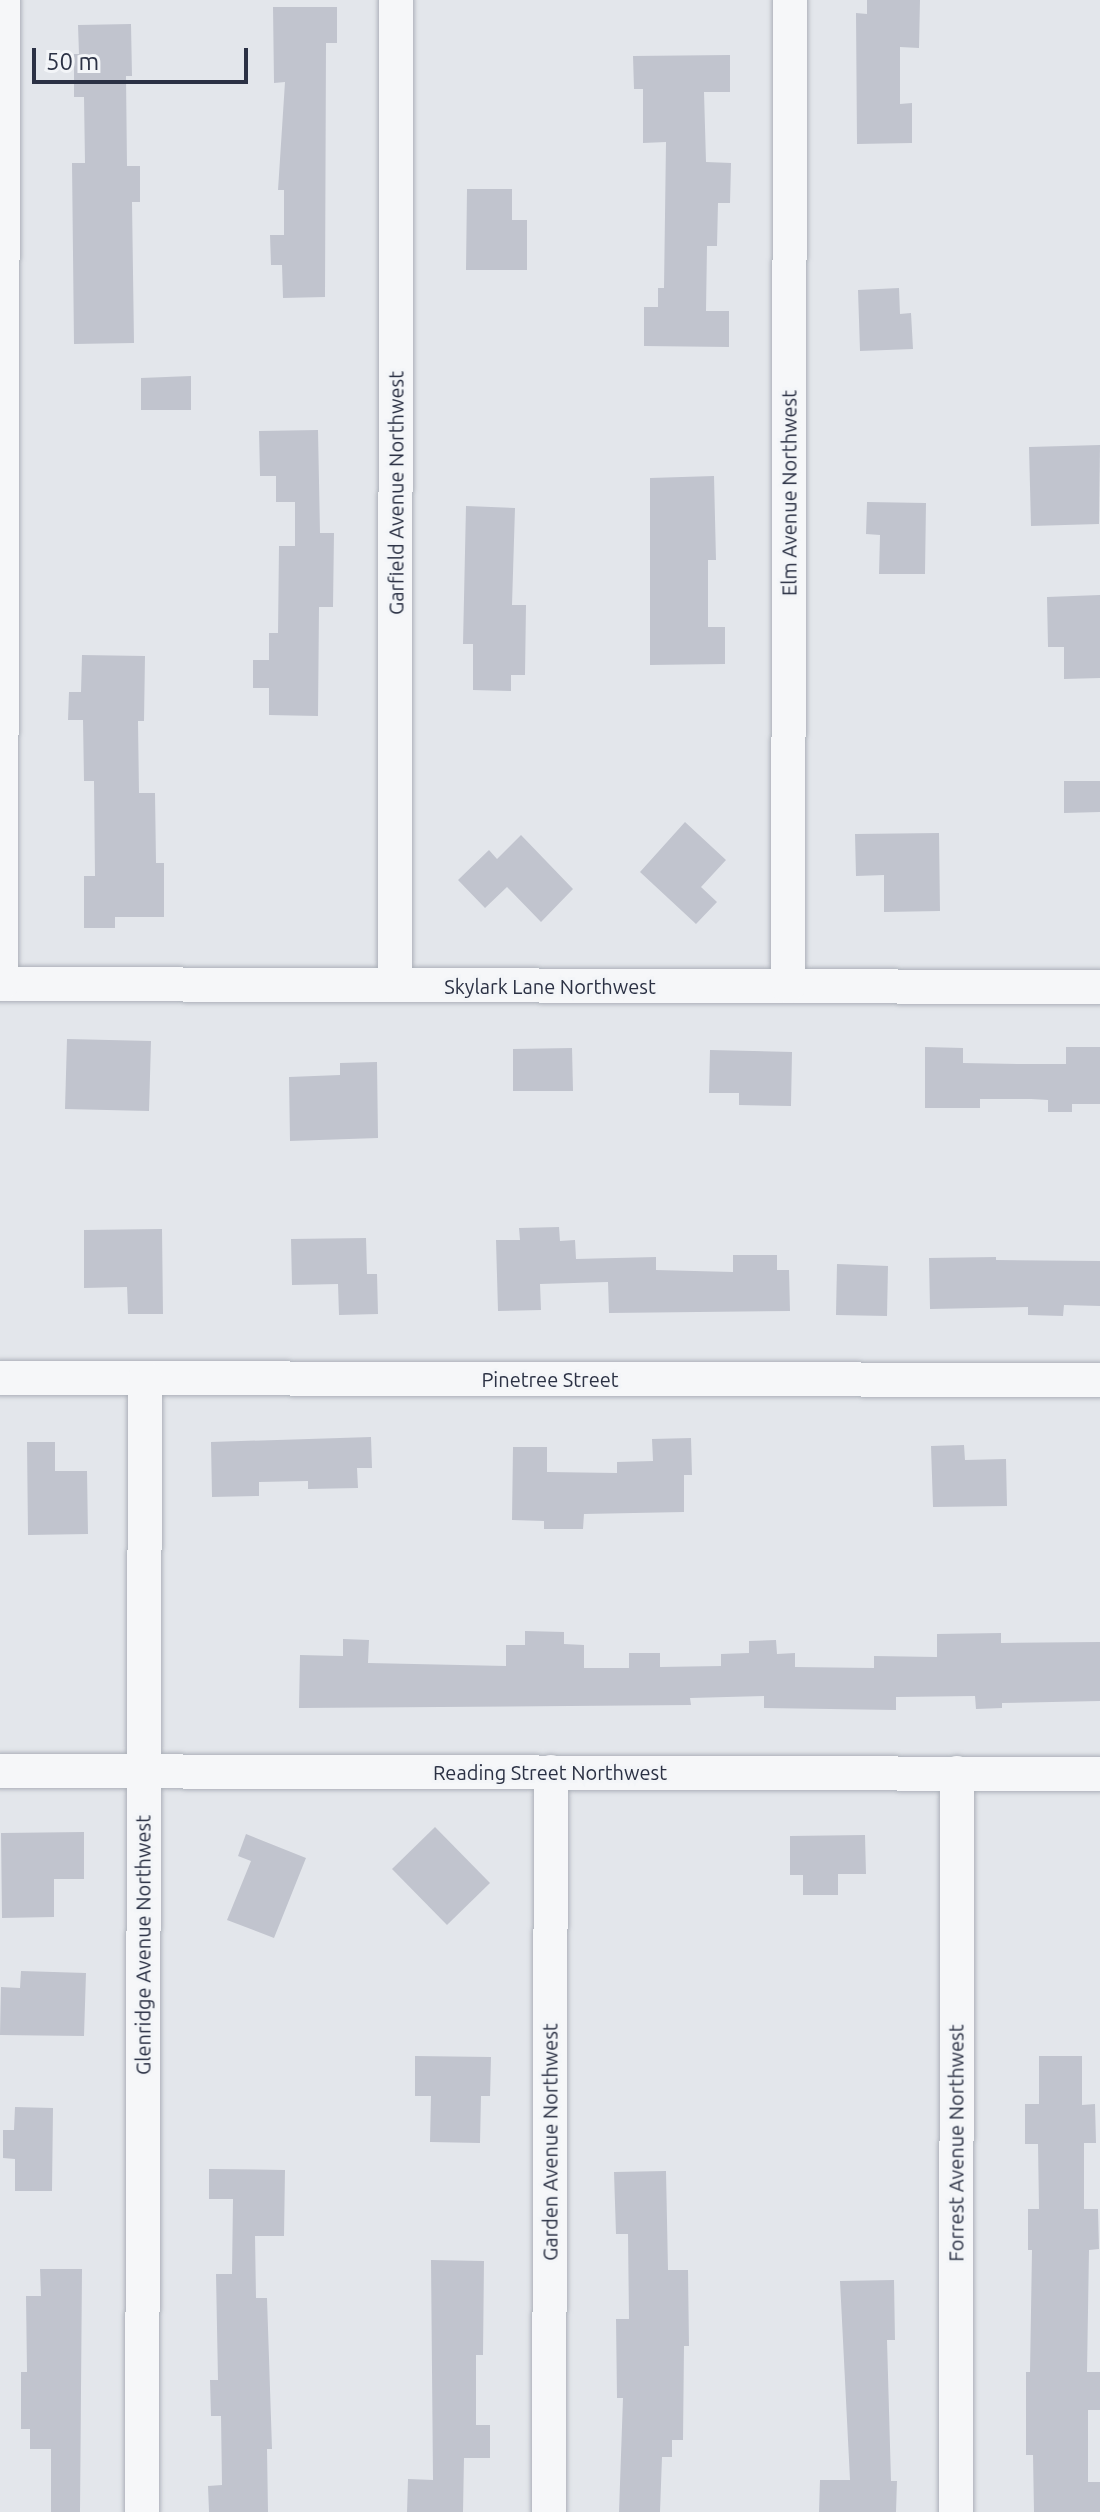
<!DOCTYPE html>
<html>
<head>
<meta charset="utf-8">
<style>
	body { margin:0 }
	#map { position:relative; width:1100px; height:2512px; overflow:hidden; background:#e3e6eb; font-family:Ubuntu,sans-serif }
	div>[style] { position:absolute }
	.building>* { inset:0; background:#c1c4ce }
	.roads { filter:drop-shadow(0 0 2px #acb0b9) drop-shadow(0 0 2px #acb0b9) }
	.minor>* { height:34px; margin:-17px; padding:0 17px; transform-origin:17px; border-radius:17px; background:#f6f7f9 }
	span { translate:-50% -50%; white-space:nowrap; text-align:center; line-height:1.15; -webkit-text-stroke:6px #f3f5f8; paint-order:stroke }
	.street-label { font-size:20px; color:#2b3144 }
	.scale { position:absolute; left:32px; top:48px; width:216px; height:36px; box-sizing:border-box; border:4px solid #2b3144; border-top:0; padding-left:10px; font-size:24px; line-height:28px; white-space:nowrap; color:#2b3144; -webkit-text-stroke:6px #f3f5f8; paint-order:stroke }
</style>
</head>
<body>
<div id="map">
	<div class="building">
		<i style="clip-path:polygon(867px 0,920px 0,919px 48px,900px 47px,900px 104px,912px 103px,912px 143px,857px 144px,856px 13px,867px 14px)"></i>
		<i style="clip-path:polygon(273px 7px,337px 7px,337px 43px,326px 43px,325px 297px,283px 298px,282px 265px,271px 265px,270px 235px,284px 235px,284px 190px,278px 190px,285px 82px,274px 83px)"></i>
		<i style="clip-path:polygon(131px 24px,132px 76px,126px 76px,127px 166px,140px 166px,140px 202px,132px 202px,134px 343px,74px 344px,72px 163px,85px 163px,84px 97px,74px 97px,74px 54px,79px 54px,78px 25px)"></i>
		<i style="clip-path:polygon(730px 55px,730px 92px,704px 92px,706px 162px,731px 163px,730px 203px,718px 203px,717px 246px,707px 246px,706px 311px,729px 311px,729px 347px,644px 346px,644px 307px,658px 307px,658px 288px,664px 288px,666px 142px,643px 143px,643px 89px,634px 89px,633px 56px)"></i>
		<i style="clip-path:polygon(467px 189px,512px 189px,512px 220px,527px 220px,527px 270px,466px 270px)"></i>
		<i style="clip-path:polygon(899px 288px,900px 314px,911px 313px,913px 349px,860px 351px,858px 290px)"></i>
		<i style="clip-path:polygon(191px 376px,191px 410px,141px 410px,141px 378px)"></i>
		<i style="clip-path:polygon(318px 430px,320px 533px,334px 533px,333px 607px,319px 607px,318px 716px,269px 715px,269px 688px,253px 688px,253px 660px,269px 660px,269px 633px,278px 633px,279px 546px,295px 546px,295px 502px,276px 502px,276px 476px,260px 476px,259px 431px)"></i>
		<i style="clip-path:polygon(1100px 445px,1099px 524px,1031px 526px,1029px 447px)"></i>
		<i style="clip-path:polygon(714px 476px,716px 560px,708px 560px,708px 627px,725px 627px,725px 664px,650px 665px,650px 478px)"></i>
		<i style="clip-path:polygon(867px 502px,926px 503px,925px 574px,879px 574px,880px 535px,866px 534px)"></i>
		<i style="clip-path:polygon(466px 506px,515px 508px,512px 605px,526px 605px,525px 675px,511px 675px,511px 691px,473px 690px,473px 644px,463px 644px)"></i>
		<i style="clip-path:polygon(1100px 595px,1100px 678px,1064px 679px,1064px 647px,1048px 647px,1047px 597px)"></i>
		<i style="clip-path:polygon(82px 655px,145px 656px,144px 721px,138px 721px,139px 793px,155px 793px,156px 863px,164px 863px,164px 917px,115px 917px,115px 928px,84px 928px,84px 876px,95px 876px,94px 781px,84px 781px,83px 720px,68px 720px,69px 692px,81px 692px)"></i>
		<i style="clip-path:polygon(1064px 781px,1100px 781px,1100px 812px,1064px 813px)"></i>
		<i style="clip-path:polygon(685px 822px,726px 860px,701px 887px,717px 902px,696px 924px,640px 872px)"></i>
		<i style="clip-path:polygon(939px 833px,940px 911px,884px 912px,884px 875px,856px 876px,855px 834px)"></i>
		<i style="clip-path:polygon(521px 835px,573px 889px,541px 922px,507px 887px,485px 908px,458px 880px,489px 850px,497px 859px)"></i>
		<i style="clip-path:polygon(67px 1039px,151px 1041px,149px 1111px,65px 1109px)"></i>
		<i style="clip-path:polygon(925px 1047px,963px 1048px,963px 1063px,1020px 1064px,1066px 1064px,1066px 1047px,1100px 1047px,1100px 1104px,1072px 1104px,1072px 1112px,1048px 1112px,1048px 1100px,1031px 1099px,980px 1099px,980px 1108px,925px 1108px)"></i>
		<i style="clip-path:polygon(572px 1048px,573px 1091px,513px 1091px,513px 1049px)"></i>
		<i style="clip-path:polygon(710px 1050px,792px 1052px,791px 1106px,739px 1105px,739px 1093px,709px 1093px)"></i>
		<i style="clip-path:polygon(377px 1062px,378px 1138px,290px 1141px,289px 1077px,340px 1075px,340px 1063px)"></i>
		<i style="clip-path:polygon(559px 1227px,560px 1241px,575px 1240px,576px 1259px,656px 1257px,656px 1270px,733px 1272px,733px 1255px,777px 1255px,777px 1270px,789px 1270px,790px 1311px,609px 1313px,608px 1282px,540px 1284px,541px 1310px,498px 1311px,496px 1240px,520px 1240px,519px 1228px)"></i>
		<i style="clip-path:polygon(162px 1229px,163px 1314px,128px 1314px,127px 1287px,84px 1288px,84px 1230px)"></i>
		<i style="clip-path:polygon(366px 1238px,367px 1274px,377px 1274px,378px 1314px,339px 1315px,338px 1284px,292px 1285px,291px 1239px)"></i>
		<i style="clip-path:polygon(996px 1257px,996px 1260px,1100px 1261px,1100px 1306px,1064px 1305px,1063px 1316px,1028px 1315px,1028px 1307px,930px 1309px,929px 1258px)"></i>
		<i style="clip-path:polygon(837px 1264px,888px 1266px,887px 1316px,836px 1315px)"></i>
		<i style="clip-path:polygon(371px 1437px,372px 1468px,357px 1468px,358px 1488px,308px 1489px,308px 1481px,259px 1482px,259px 1496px,212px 1497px,211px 1442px)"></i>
		<i style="clip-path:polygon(691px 1438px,692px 1475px,684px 1475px,684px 1512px,584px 1514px,583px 1529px,544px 1529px,544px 1521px,512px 1520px,513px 1447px,547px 1447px,547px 1472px,617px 1473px,617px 1462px,653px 1461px,652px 1439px)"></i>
		<i style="clip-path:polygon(27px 1442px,55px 1442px,55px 1471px,87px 1471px,88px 1534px,28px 1535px)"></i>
		<i style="clip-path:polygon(964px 1445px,965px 1460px,1006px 1459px,1007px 1506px,933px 1507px,931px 1446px)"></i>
		<i style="clip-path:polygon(525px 1631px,564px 1632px,564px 1644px,584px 1645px,584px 1668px,629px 1668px,629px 1653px,660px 1653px,660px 1667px,721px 1666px,721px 1654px,749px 1653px,749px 1641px,776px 1640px,777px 1654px,795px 1653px,795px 1667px,874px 1668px,874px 1656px,937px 1657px,937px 1634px,1001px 1633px,1001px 1643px,1100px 1642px,1100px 1701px,1002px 1703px,1002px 1708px,976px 1709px,975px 1696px,896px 1697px,896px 1710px,764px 1708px,764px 1696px,690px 1698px,691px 1705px,299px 1708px,300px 1655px,343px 1656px,343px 1639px,369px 1640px,368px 1663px,506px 1666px,506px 1645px,525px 1645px)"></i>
		<i style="clip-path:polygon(435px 1827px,490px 1883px,447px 1925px,392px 1869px)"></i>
		<i style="clip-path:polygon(84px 1832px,84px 1879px,54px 1879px,54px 1917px,2px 1918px,1px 1833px)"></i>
		<i style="clip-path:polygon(246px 1834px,306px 1858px,274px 1938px,227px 1920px,251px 1861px,238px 1856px)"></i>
		<i style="clip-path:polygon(865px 1835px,866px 1874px,838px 1874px,838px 1895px,803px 1895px,803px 1875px,790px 1875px,790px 1836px)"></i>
		<i style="clip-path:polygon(21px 1971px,86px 1973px,84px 2036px,0 2035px,1px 1987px,20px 1988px)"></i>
		<i style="clip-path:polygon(415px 2056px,491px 2057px,490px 2096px,481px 2096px,480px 2143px,430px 2142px,431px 2096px,415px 2096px)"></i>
		<i style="clip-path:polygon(1039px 2056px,1082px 2056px,1082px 2105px,1095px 2104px,1096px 2143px,1084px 2143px,1084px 2209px,1098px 2209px,1099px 2249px,1089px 2250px,1087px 2372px,1100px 2372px,1100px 2410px,1088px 2410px,1088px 2482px,1100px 2482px,1100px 2512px,1034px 2512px,1033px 2455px,1026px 2455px,1026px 2372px,1030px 2372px,1032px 2250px,1028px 2250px,1028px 2209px,1039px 2209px,1038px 2144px,1025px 2144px,1025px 2104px,1039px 2104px)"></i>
		<i style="clip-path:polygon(15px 2107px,53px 2108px,52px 2191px,15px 2191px,15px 2159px,3px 2158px,3px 2130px,14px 2130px)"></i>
		<i style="clip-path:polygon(209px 2169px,285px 2170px,284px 2236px,255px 2236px,256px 2298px,267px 2298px,272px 2449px,267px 2449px,268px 2512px,209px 2512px,208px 2486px,222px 2485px,221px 2416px,211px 2416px,210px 2380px,218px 2380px,216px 2274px,232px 2274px,233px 2199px,209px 2199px)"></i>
		<i style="clip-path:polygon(666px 2171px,668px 2270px,688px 2270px,689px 2346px,684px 2346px,683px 2440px,672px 2440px,672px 2457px,662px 2457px,660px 2512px,619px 2512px,623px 2398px,617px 2398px,616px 2319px,629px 2319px,628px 2234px,616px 2234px,614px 2172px)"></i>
		<i style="clip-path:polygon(431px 2260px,484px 2261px,483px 2355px,476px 2355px,476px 2425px,490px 2425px,490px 2458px,464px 2458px,463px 2512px,407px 2512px,408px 2479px,433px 2480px)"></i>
		<i style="clip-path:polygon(40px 2269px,82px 2269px,80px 2512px,51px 2512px,51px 2449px,30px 2449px,30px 2429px,21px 2429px,21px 2372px,27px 2372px,26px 2296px,41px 2296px)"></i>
		<i style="clip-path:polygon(894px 2280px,895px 2340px,887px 2340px,891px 2481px,897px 2481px,896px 2512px,819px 2512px,820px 2480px,850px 2480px,840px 2281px)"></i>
	</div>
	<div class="roads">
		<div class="minor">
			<i style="left:0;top:984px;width:1100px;rotate:0.16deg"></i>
			<i style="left:1px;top:984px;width:984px;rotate:-89.88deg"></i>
			<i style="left:395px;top:985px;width:985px;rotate:-89.94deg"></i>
			<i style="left:788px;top:986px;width:986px;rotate:-89.88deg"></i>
			<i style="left:0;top:1378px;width:1100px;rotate:0.1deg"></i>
			<i style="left:0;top:1771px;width:1100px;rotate:0.16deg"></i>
			<i style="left:142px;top:2512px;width:1134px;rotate:-89.85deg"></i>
			<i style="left:549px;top:2512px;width:740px;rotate:-89.85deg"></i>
			<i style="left:956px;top:2512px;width:739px;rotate:-89.92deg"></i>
		</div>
	</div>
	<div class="street-label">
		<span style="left:396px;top:493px;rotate:-90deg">Garfield Avenue Northwest</span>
		<span style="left:789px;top:493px;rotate:-90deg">Elm Avenue Northwest</span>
		<span style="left:550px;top:986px">Skylark Lane Northwest</span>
		<span style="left:550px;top:1379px">Pinetree Street</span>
		<span style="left:550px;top:1772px">Reading Street Northwest</span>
		<span style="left:143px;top:1945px;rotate:-90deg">Glenridge Avenue Northwest</span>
		<span style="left:550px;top:2142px;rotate:-90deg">Garden Avenue Northwest</span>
		<span style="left:956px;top:2143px;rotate:-90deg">Forrest Avenue Northwest</span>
	</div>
	<div class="scale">50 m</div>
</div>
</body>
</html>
